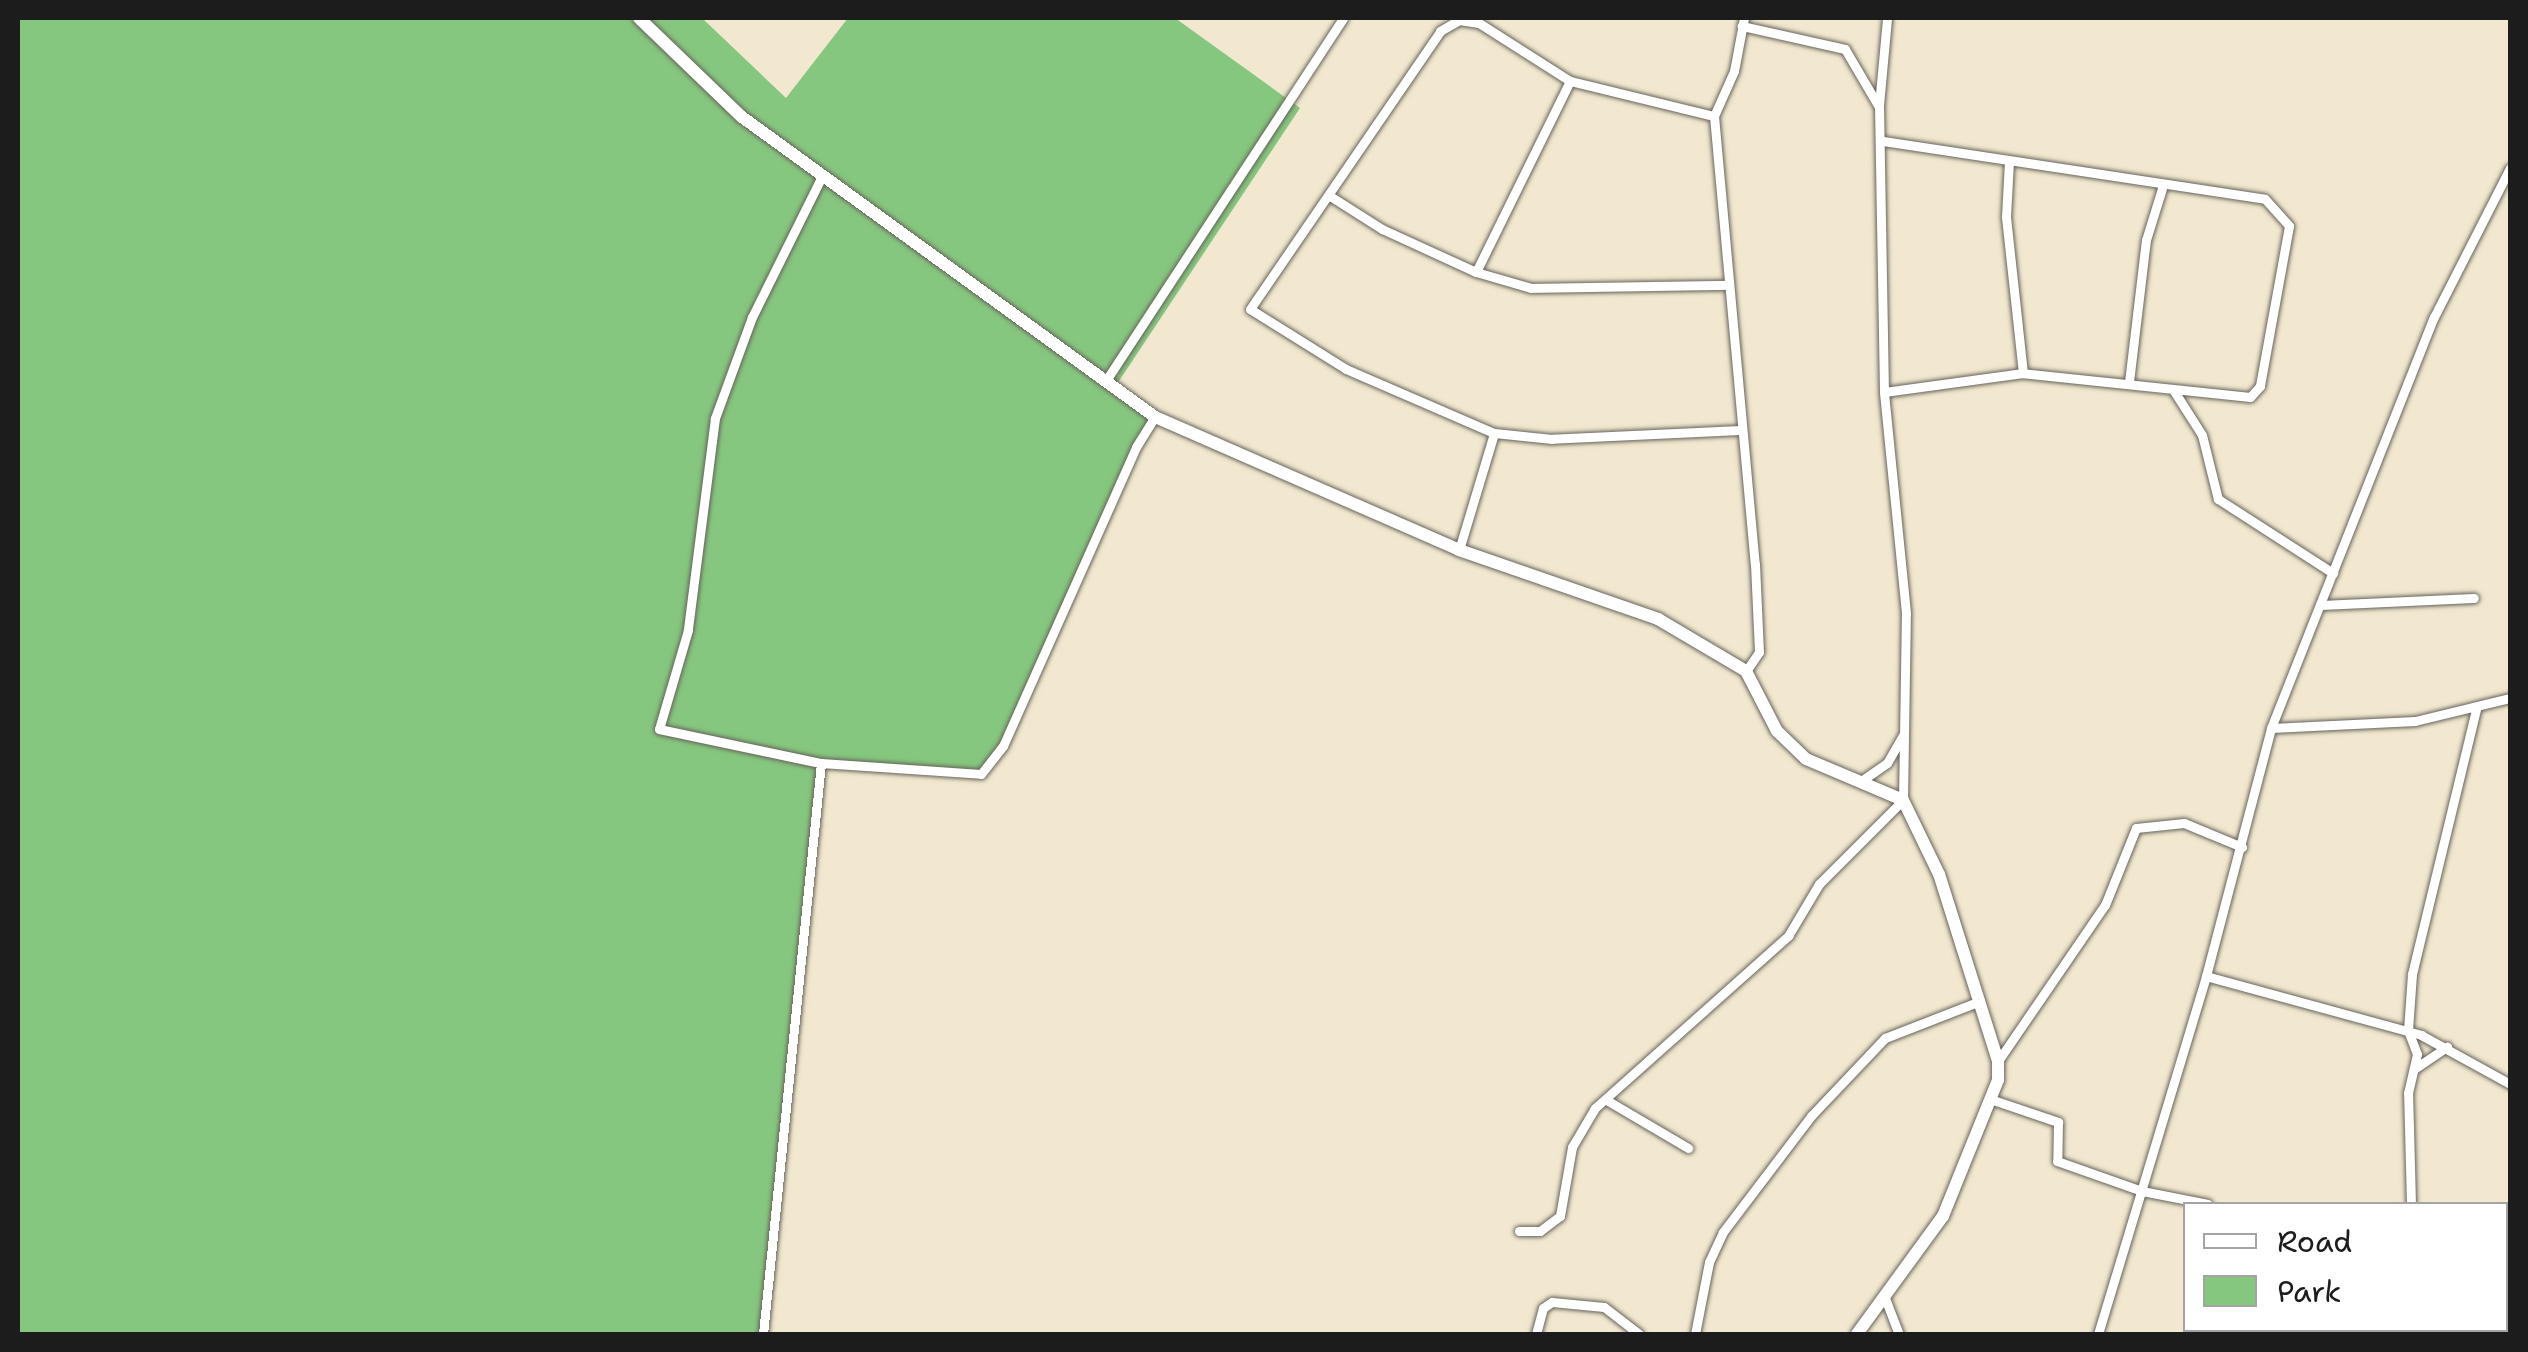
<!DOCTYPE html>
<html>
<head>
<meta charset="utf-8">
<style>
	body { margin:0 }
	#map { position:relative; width:2528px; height:1352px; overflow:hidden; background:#f1e8cf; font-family:"Shantell Sans",sans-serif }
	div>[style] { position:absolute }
	.green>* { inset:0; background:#86c77f }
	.roads { filter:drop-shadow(0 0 2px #67635b) drop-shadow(0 0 2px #67635b) }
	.street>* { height:9px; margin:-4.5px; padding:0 4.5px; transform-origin:4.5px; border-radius:4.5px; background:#fff }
	.secondary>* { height:12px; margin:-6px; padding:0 6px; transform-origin:6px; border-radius:6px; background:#fff }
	span { translate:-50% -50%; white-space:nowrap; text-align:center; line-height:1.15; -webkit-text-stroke:10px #fff; paint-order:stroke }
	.frame { position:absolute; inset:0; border:20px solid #1c1c1c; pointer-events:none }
	.legend { position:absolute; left:2183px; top:1202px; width:325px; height:130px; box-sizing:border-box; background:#fff; border:2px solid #a4a4a4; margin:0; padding:12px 18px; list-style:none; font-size:30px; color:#1c1c1c }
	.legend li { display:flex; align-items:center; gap:20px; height:50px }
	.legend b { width:50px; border:2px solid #a4a4a4 }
</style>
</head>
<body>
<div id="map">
	<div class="green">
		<i style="clip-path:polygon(18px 18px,702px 18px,786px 98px,848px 18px,1175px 18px,1300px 108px,1113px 390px,1155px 417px,1136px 447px,1003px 746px,981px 774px,822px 763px,763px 1334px,18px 1334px)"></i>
	</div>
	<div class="roads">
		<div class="street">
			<i style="left:1879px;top:105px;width:87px;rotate:-84.7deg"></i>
			<i style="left:1714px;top:116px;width:49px;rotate:-66deg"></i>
			<i style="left:1734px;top:71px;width:54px;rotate:-79.3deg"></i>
			<i style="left:1883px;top:141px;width:386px;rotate:8.6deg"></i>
			<i style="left:2265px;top:199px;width:36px;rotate:48deg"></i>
			<i style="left:2289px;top:226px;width:163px;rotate:100.3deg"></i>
			<i style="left:2260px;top:386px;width:15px;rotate:132deg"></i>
			<i style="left:2250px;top:397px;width:228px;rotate:-174deg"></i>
			<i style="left:2023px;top:373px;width:140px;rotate:172.2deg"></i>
			<i style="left:2009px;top:161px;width:56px;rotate:93.1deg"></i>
			<i style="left:2006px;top:217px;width:157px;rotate:83.8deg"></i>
			<i style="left:822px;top:176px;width:157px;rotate:116.4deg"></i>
			<i style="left:752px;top:317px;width:108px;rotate:110.1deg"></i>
			<i style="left:715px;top:418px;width:214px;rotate:97.3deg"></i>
			<i style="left:688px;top:630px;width:103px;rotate:106.3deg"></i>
			<i style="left:659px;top:729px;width:166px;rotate:11.9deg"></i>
			<i style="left:821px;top:763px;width:160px;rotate:3.9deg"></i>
			<i style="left:981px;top:774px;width:36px;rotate:-52deg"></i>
			<i style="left:1003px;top:746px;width:327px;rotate:-66deg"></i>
			<i style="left:1136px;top:447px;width:36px;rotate:-58deg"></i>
			<i style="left:1330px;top:196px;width:62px;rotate:32.4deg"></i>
			<i style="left:1382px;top:229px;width:103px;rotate:24.6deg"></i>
			<i style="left:1476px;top:272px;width:57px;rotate:16.2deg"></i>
			<i style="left:1531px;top:288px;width:197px;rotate:-0.9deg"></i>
			<i style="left:1476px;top:272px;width:213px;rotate:-63.8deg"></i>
			<i style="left:1105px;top:382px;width:435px;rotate:-56.8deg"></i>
			<i style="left:2129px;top:382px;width:143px;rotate:-83.2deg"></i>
			<i style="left:2146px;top:240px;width:58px;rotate:-72.8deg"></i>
			<i style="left:2174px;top:391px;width:52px;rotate:57.5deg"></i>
			<i style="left:2202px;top:435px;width:66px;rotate:76deg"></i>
			<i style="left:2218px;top:499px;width:137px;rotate:32.8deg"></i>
			<i style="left:1740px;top:430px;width:188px;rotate:177.3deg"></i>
			<i style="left:1552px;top:439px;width:58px;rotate:-174.1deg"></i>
			<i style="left:1494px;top:433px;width:161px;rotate:-156.6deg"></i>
			<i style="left:1346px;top:369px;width:113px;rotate:-148deg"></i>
			<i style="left:1250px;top:309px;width:337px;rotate:-55.6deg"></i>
			<i style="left:1440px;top:31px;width:22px;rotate:-30deg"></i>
			<i style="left:1459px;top:20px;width:20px;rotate:9deg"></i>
			<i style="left:1479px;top:23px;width:108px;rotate:32.5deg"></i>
			<i style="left:1570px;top:81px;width:148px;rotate:13.7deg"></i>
			<i style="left:1714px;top:116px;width:450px;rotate:84.8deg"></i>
			<i style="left:1755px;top:564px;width:88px;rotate:87.4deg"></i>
			<i style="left:1759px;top:652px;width:23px;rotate:124deg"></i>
			<i style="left:1459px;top:550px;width:122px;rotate:-73.3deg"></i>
			<i style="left:2320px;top:605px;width:154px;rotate:-2.6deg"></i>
			<i style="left:2271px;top:728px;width:144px;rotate:-2.8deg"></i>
			<i style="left:2415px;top:721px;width:98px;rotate:-13.6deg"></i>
			<i style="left:1864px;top:779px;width:28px;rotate:-35deg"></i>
			<i style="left:1887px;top:763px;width:34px;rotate:-60deg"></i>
			<i style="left:2206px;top:976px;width:223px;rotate:15.3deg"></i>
			<i style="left:2421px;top:1035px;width:102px;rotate:28.8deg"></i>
			<i style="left:1998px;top:1061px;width:189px;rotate:-55.6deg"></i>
			<i style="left:2105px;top:905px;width:83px;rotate:-68.1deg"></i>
			<i style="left:2136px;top:828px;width:48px;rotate:-5.9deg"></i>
			<i style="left:2184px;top:823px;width:63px;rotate:22.5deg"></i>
			<i style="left:2414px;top:1069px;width:40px;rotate:-34deg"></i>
			<i style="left:1993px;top:1100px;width:69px;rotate:18.7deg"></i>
			<i style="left:2058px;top:1122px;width:39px;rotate:91deg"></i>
			<i style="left:2057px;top:1161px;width:90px;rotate:19.4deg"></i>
			<i style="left:2142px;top:1191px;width:67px;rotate:11.1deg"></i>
			<i style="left:1608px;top:1101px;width:93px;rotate:30.4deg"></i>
			<i style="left:2411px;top:1204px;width:111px;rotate:-91.5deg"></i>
			<i style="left:2408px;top:1093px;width:40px;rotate:-77deg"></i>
			<i style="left:2417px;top:1054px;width:26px;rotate:-111deg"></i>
			<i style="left:2408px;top:1030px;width:56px;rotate:-85.9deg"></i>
			<i style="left:2412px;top:974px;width:273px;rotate:-76.4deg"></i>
			<i style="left:1519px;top:1231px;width:21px"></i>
			<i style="left:1540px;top:1231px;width:25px;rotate:-37deg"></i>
			<i style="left:1560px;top:1216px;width:70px;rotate:-80.1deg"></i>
			<i style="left:1572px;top:1147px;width:45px;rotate:-59.5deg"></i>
			<i style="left:1595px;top:1108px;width:259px;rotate:-41.7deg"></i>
			<i style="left:1788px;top:936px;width:61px;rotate:-59.2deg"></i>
			<i style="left:1819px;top:884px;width:119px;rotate:-45deg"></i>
			<i style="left:1903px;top:800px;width:187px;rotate:-89.1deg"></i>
			<i style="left:1906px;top:613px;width:222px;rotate:-95.7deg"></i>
			<i style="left:1884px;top:392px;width:285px;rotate:-91deg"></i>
			<i style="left:1879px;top:107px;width:67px;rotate:-120.4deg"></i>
			<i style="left:1845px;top:49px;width:106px;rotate:-167.4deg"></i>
			<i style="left:1885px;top:1298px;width:39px;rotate:69deg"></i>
			<i style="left:763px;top:1334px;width:574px;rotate:-84.2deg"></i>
			<i style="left:1536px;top:1334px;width:27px;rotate:-75deg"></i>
			<i style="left:1543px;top:1308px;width:11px;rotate:-34deg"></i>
			<i style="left:1552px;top:1302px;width:52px;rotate:5.5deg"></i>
			<i style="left:1604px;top:1307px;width:44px;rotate:37.6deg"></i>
			<i style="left:1695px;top:1334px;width:73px;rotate:-79deg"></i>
			<i style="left:1709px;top:1262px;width:33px;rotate:-65deg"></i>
			<i style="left:1723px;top:1232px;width:146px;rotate:-52.8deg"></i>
			<i style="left:1811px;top:1116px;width:108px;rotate:-46.5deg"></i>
			<i style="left:1885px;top:1038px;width:102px;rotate:-21.3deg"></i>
			<i style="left:2098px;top:1334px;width:374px;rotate:-73.2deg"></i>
			<i style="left:2206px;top:976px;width:256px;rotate:-75.3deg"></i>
			<i style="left:2271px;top:728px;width:442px;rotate:-68.4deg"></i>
			<i style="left:2434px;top:317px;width:167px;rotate:-63deg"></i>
			<i style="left:2383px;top:1334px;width:4px;rotate:-63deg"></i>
			<i style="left:2466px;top:1334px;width:4px;rotate:-76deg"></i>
		</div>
		<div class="secondary">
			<i style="left:639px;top:18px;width:143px;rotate:43.9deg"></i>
			<i style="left:742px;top:117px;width:510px;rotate:35.99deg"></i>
			<i style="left:1155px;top:417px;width:332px;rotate:23.6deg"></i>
			<i style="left:1459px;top:550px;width:211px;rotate:19.1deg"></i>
			<i style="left:1658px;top:619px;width:102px;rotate:30.6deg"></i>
			<i style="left:1746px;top:671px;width:68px;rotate:62.7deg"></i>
			<i style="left:1777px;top:731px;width:40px;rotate:44deg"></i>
			<i style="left:1806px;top:759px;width:105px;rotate:22.9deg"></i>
			<i style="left:1903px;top:800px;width:82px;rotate:64.1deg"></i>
			<i style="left:1939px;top:874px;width:196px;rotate:72.5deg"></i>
			<i style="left:1998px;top:1061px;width:19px;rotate:90deg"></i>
			<i style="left:1998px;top:1080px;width:147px;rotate:112deg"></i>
			<i style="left:1943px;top:1216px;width:146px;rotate:126.1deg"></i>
		</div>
	</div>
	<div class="frame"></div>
	<ul class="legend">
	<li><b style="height:12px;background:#fff"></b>Road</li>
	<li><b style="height:28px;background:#86c77f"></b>Park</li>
	</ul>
</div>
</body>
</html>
